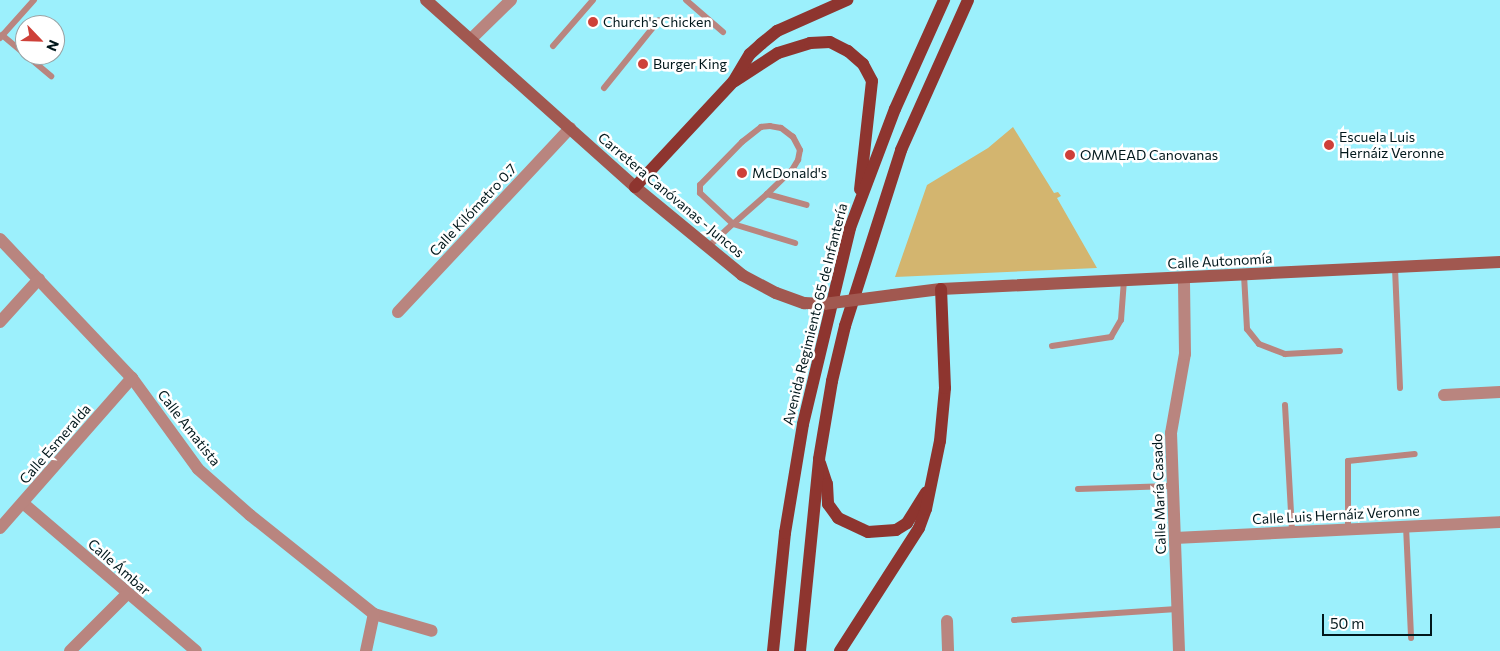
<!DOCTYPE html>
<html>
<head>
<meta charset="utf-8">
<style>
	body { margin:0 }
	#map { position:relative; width:1500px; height:651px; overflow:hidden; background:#9cf0fc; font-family:Commissioner,sans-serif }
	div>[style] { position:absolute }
	.green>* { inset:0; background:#d3b56f }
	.lane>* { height:6px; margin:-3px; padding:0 3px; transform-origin:3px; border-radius:3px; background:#b9857f }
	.street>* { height:12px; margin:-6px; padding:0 6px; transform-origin:6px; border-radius:6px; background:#b9857f }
	.secondary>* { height:12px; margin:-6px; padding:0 6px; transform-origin:6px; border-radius:6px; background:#a15850 }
	.primary>* { height:12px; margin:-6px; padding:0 6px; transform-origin:6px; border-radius:6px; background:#8e352f }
	.secondary-bridge>* { height:12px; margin:-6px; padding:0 6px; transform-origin:6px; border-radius:6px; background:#a15850 }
	.dots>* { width:14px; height:14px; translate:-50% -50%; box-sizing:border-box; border:2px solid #fff; border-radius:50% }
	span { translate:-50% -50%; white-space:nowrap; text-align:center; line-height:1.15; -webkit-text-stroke:5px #fff; paint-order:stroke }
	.poi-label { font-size:14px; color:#01171b }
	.left { translate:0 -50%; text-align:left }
	.street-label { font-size:14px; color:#01171b }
	.north { position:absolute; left:15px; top:15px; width:50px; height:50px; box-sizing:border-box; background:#fff; border:1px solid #99a2a4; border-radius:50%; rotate:114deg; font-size:14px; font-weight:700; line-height:20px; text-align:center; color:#01171b }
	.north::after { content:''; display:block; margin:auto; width:18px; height:22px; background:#ce4039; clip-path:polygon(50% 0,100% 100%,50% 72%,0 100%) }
	.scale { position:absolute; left:1322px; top:614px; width:110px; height:22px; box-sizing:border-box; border:2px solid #01171b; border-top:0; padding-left:6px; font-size:15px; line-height:18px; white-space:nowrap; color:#01171b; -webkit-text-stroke:4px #fff; paint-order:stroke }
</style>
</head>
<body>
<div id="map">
	<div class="green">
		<i style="clip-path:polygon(1013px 127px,1054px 193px,1058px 192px,1061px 196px,1057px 198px,1097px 268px,895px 277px,927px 185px,988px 148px)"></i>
	</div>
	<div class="lane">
		<i style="left:686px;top:0;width:49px;rotate:40.9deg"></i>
		<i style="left:2px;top:35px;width:30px;rotate:40deg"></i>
		<i style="left:0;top:38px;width:51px;rotate:-48.2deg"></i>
		<i style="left:553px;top:46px;width:61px;rotate:-49deg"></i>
		<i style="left:26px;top:55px;width:33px;rotate:40deg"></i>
		<i style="left:604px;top:88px;width:87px;rotate:-51deg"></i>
		<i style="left:767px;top:194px;width:41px;rotate:15.4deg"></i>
		<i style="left:708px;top:247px;width:34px;rotate:-43deg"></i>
		<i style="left:733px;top:224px;width:45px;rotate:-41.4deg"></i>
		<i style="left:767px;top:194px;width:35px;rotate:-44deg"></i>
		<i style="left:792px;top:170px;width:12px;rotate:-59deg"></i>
		<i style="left:798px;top:160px;width:10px;rotate:-79deg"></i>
		<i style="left:800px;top:150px;width:15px;rotate:-118deg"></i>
		<i style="left:793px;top:137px;width:15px;rotate:-143deg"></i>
		<i style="left:781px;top:128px;width:11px;rotate:-170deg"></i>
		<i style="left:770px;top:126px;width:9px;rotate:174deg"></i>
		<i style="left:761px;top:127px;width:24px;rotate:142deg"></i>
		<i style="left:742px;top:142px;width:60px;rotate:134.3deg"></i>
		<i style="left:700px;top:185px;width:8px;rotate:90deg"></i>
		<i style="left:700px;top:193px;width:45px;rotate:43.2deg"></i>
		<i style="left:733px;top:224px;width:65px;rotate:17deg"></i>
		<i style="left:1395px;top:268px;width:120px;rotate:87.6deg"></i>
		<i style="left:1244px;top:275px;width:54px;rotate:86.8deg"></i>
		<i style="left:1247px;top:329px;width:19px;rotate:51deg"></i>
		<i style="left:1259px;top:344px;width:28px;rotate:21deg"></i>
		<i style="left:1285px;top:354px;width:55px;rotate:-3.1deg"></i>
		<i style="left:1052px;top:346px;width:60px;rotate:-8.7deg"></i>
		<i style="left:1111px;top:337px;width:20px;rotate:-60deg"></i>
		<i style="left:1121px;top:320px;width:40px;rotate:-85.7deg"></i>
		<i style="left:1285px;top:405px;width:127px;rotate:86.8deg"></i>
		<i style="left:1078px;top:489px;width:93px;rotate:-1.8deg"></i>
		<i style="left:1406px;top:526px;width:112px;rotate:87.4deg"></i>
		<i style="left:1348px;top:529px;width:68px;rotate:-90deg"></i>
		<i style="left:1348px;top:461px;width:67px;rotate:-6deg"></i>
		<i style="left:1014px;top:620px;width:163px;rotate:-3.9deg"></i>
	</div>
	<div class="street">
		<i style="left:471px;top:39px;width:56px;rotate:-44.3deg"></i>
		<i style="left:0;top:239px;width:192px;rotate:46.5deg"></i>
		<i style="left:132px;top:378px;width:112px;rotate:54deg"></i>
		<i style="left:198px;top:469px;width:69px;rotate:41.5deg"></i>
		<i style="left:250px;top:515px;width:159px;rotate:38.6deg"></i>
		<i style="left:374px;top:614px;width:60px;rotate:16.3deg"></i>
		<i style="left:398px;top:312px;width:252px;rotate:-46.9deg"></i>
		<i style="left:0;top:322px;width:58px;rotate:-47.8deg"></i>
		<i style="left:1444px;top:395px;width:56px;rotate:-3.1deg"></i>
		<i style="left:24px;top:504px;width:226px;rotate:40.5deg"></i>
		<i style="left:0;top:528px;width:200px;rotate:-48.7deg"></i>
		<i style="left:1175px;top:538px;width:325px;rotate:-2.8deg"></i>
		<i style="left:947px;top:621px;width:30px;rotate:88deg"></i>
		<i style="left:70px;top:651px;width:81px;rotate:-45deg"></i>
		<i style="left:366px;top:651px;width:38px;rotate:-78deg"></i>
		<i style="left:1179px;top:651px;width:218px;rotate:-92.1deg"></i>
		<i style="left:1171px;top:433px;width:80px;rotate:-80deg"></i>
		<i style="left:1185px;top:354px;width:76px;rotate:-90.8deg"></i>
	</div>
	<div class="secondary">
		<i style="left:426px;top:0;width:280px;rotate:41.8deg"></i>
		<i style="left:635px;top:187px;width:139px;rotate:39.4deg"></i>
		<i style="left:742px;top:275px;width:38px;rotate:28deg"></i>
		<i style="left:776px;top:293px;width:30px;rotate:20deg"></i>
		<i style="left:893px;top:295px;width:48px;rotate:-7.1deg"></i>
		<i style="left:941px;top:289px;width:560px;rotate:-2.77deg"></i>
	</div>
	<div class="primary">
		<i style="left:735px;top:81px;width:51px;rotate:-33.1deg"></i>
		<i style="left:778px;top:53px;width:34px;rotate:-17deg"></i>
		<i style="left:810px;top:43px;width:20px;rotate:-3deg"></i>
		<i style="left:830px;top:42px;width:20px;rotate:27deg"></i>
		<i style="left:848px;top:51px;width:20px;rotate:41deg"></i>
		<i style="left:863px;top:64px;width:19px;rotate:62deg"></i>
		<i style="left:872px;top:81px;width:109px;rotate:96.3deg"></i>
		<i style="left:635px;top:187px;width:144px;rotate:-47deg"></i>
		<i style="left:733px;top:82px;width:33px;rotate:-59deg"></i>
		<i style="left:750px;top:54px;width:15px;rotate:-42deg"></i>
		<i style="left:761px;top:44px;width:21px;rotate:-39deg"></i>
		<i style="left:777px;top:31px;width:77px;rotate:-23.9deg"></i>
		<i style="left:820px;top:463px;width:22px;rotate:72deg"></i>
		<i style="left:827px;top:484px;width:20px;rotate:87deg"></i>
		<i style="left:828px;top:504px;width:17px;rotate:54deg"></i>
		<i style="left:838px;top:518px;width:33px;rotate:25deg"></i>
		<i style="left:868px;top:532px;width:28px;rotate:-4deg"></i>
		<i style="left:896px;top:530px;width:13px;rotate:-32deg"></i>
		<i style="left:907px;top:523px;width:36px;rotate:-58deg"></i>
		<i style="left:773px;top:651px;width:119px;rotate:-84.2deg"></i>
		<i style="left:785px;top:533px;width:110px;rotate:-80.6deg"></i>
		<i style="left:803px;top:424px;width:202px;rotate:-76.5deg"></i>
		<i style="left:850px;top:228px;width:127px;rotate:-69.3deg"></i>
		<i style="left:895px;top:109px;width:120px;rotate:-65.8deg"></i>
		<i style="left:800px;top:651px;width:193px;rotate:-84.3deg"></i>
		<i style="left:819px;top:459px;width:79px;rotate:-80.5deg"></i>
		<i style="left:832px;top:381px;width:57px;rotate:-76.7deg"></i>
		<i style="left:845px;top:326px;width:185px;rotate:-72.3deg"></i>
		<i style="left:901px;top:150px;width:164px;rotate:-65.9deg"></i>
		<i style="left:840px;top:651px;width:146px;rotate:-57.3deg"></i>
		<i style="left:919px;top:528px;width:20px;rotate:-70deg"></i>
		<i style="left:926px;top:509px;width:69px;rotate:-78.4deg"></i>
		<i style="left:940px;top:441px;width:53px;rotate:-84.6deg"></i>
		<i style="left:945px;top:388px;width:99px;rotate:-92.3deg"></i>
	</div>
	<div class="secondary-bridge">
		<i style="left:804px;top:303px;width:20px;rotate:3deg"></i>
		<i style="left:824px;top:304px;width:70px;rotate:-7.4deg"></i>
	</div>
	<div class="dots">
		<i style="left:593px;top:22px;background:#ce4039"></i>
		<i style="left:643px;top:64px;background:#ce4039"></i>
		<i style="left:1329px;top:145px;background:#ce4039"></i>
		<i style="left:1070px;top:155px;background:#ce4039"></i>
		<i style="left:742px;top:173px;background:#ce4039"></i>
	</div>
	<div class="poi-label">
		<span class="left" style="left:603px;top:22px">Church's Chicken</span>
		<span class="left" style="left:653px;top:64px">Burger King</span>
		<span class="left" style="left:1339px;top:145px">Escuela Luis<br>Hernáiz Veronne</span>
		<span class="left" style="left:1080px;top:155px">OMMEAD Canovanas</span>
		<span class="left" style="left:752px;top:173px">McDonald's</span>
	</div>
	<div class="street-label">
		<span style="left:671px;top:195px;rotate:40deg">Carretera Canóvanas - Juncos</span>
		<span style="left:473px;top:210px;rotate:-47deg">Calle Kilómetro 0.7</span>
		<span style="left:1220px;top:261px;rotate:-3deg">Calle Autonomía</span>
		<span style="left:815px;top:314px;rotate:-76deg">Avenida Regimiento 65 de Infantería</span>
		<span style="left:189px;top:428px;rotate:52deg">Calle Amatista</span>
		<span style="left:55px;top:444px;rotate:-49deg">Calle Esmeralda</span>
		<span style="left:1159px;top:494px;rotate:-92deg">Calle María Casado</span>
		<span style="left:1336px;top:515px;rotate:-3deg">Calle Luis Hernáiz Veronne</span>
		<span style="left:119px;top:567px;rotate:41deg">Calle Ámbar</span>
	</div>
	<div class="north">N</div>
	<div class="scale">50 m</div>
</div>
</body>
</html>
